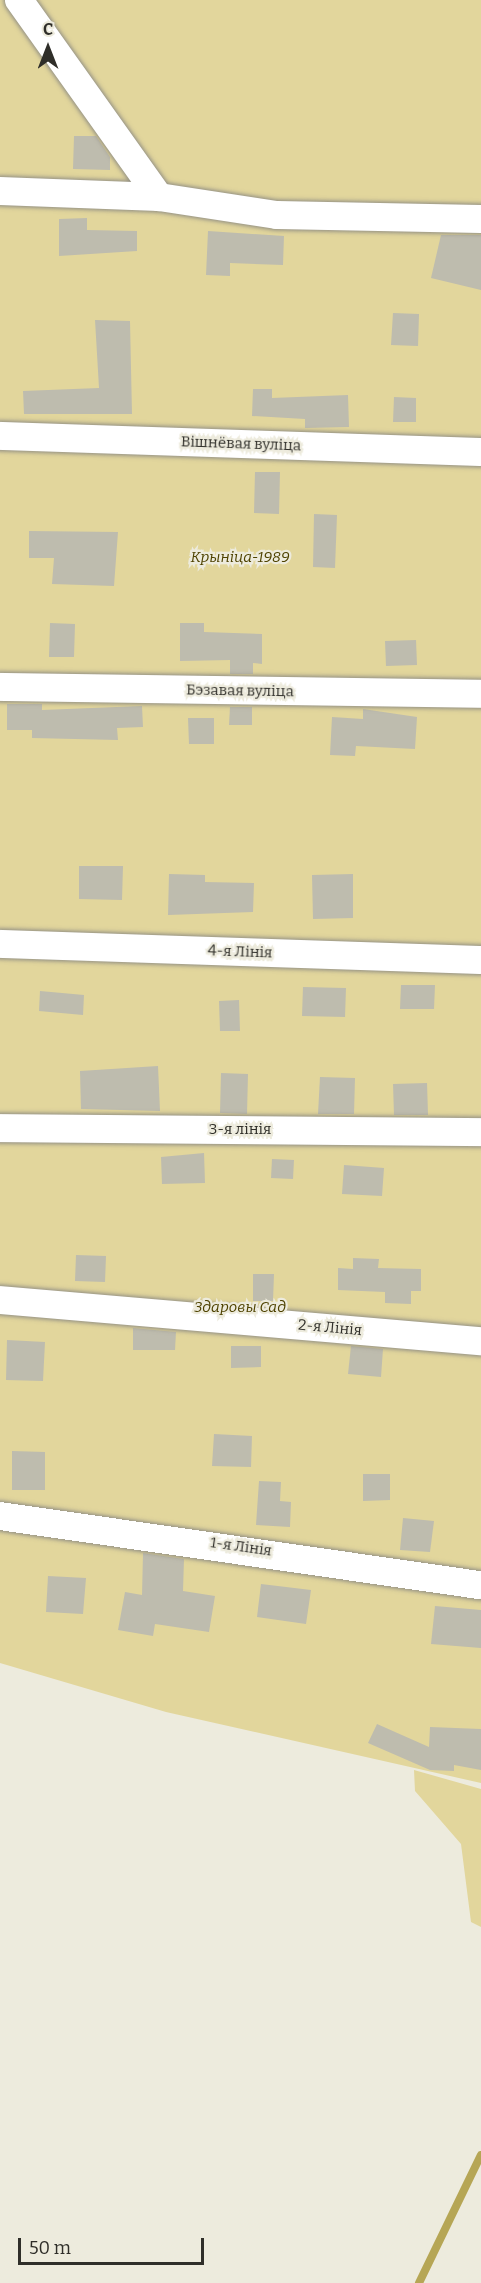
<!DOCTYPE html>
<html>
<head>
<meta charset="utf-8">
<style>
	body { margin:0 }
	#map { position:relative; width:481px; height:2283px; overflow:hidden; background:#edebdd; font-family:Bitter,serif }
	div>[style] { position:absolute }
	.green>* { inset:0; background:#e2d69c }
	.stream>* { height:8px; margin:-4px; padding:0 4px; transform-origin:4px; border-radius:4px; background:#b6a655 }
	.building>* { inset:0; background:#bebcae }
	.roads { filter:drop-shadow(0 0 2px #959285) drop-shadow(0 0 2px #959285) }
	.street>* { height:28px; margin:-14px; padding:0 14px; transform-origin:14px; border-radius:14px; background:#fff }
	span { translate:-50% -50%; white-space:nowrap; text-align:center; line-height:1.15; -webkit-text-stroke:4.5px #edebdd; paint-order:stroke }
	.street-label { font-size:15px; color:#2f2e29 }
	.park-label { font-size:15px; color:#4e4200; font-style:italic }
	.north { position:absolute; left:18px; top:18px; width:60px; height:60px; -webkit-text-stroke:4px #edebdd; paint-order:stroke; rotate:0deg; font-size:16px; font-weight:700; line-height:24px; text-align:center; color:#2f2e29 }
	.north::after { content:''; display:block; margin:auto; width:21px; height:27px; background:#2f2e29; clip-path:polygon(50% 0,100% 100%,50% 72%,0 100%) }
	.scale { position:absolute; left:18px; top:2238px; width:186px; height:27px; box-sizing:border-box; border:3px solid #2f2e29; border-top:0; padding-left:8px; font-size:18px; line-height:21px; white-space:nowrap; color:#2f2e29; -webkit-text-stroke:4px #edebdd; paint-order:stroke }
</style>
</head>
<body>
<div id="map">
	<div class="green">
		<i style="clip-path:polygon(0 0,481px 0,481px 1783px,166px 1712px,0 1663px)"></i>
		<i style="clip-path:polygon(414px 1770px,481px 1789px,481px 1927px,471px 1922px,461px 1844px,415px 1791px)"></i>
	</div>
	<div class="stream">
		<i style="left:419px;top:2283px;width:142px;rotate:-64.2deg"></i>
	</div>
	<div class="building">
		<i style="clip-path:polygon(74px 136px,96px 136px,110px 157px,110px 170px,73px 169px)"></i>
		<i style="clip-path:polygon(87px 218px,87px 230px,137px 231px,137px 251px,59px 256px,59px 219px)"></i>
		<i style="clip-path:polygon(208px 231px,284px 236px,283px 265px,230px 263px,230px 276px,206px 275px)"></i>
		<i style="clip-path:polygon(441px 235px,481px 235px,481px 290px,431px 278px)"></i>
		<i style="clip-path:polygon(393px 313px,419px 314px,418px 346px,391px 345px)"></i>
		<i style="clip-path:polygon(95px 320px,130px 321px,132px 414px,24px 414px,23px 391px,99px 388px)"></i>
		<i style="clip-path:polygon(253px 389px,272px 389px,272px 398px,348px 395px,349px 427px,305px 428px,305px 419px,252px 416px)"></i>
		<i style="clip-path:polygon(394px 397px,416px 398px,416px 422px,393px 422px)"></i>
		<i style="clip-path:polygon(255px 472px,280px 472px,279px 514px,254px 513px)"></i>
		<i style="clip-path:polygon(314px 514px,337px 515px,335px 568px,313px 567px)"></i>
		<i style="clip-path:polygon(29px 531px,118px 532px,114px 586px,52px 584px,54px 558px,29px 558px)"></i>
		<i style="clip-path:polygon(50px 623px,75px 624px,74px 657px,49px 657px)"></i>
		<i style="clip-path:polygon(180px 623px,204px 623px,204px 632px,262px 634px,262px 664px,253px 663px,253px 674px,230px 674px,230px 660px,180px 661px)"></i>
		<i style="clip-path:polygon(416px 640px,417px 665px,386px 666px,385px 641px)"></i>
		<i style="clip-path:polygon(7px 704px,42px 704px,42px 710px,142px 706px,143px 727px,117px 728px,118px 740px,32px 738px,32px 730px,7px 730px)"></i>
		<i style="clip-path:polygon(230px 707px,252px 707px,252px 725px,229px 725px)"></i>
		<i style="clip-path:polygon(363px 709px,417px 717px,415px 749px,356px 746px,355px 756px,330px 755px,332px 717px,363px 719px)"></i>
		<i style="clip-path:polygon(188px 718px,214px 718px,214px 744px,189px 744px)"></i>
		<i style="clip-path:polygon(79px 866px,123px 866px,122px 900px,79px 899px)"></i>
		<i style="clip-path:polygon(169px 874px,205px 875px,205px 882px,254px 883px,253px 912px,168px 915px)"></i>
		<i style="clip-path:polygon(353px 874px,353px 918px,313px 919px,312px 875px)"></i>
		<i style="clip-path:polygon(401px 985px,435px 985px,434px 1009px,400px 1009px)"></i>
		<i style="clip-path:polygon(303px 987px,346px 988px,345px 1017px,302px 1016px)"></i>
		<i style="clip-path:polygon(40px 991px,84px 995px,83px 1015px,39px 1011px)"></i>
		<i style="clip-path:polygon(239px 1000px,240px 1031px,220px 1031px,219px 1001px)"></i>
		<i style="clip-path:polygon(158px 1066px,160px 1111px,81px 1109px,80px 1071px)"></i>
		<i style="clip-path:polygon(221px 1073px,248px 1074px,247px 1114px,220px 1113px)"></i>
		<i style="clip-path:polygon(320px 1077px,355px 1078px,354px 1114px,318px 1114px)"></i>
		<i style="clip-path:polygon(427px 1083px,428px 1115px,394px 1115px,393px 1084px)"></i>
		<i style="clip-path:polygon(204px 1153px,205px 1183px,162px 1184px,161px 1157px)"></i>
		<i style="clip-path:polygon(272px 1159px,294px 1160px,293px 1179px,271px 1178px)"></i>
		<i style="clip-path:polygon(344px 1165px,384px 1168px,382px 1196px,342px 1194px)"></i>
		<i style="clip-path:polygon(76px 1255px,106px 1256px,105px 1282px,75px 1281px)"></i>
		<i style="clip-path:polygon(353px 1258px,379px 1259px,378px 1268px,421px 1269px,421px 1291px,411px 1291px,411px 1304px,385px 1303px,385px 1292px,338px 1290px,338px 1268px,353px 1269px)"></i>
		<i style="clip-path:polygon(253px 1274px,274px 1274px,273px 1301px,253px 1301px)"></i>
		<i style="clip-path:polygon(133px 1328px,176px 1332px,175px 1350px,133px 1350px)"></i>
		<i style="clip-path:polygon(7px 1340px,45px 1342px,43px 1381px,6px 1380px)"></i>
		<i style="clip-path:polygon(231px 1346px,261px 1346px,261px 1367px,231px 1368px)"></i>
		<i style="clip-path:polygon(351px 1346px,383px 1349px,381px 1377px,348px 1374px)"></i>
		<i style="clip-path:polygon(214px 1434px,252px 1436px,251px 1467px,212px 1466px)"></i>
		<i style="clip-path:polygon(12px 1451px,45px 1452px,45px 1490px,12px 1490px)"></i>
		<i style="clip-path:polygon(363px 1474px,390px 1474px,390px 1500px,363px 1501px)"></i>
		<i style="clip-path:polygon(259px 1481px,281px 1482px,280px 1501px,291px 1502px,290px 1527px,256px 1525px)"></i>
		<i style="clip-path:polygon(403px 1518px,434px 1521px,430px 1552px,400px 1550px)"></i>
		<i style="clip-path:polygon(143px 1553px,184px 1559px,183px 1591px,215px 1596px,209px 1632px,155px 1624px,153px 1636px,118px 1630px,125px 1592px,142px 1595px)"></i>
		<i style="clip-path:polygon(48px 1576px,86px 1578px,83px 1614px,46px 1612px)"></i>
		<i style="clip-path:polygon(261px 1584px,311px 1590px,306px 1624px,257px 1617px)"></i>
		<i style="clip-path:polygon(435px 1606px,481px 1610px,481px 1648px,431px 1644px)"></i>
		<i style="clip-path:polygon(377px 1724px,429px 1747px,430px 1727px,481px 1729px,481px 1770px,454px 1765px,454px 1771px,430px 1770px,368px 1743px)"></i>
	</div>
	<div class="roads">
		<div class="street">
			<i style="left:19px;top:0;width:242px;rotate:54.6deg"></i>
			<i style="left:0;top:191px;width:159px;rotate:2.2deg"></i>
			<i style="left:159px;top:197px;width:119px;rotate:8.7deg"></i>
			<i style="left:277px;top:215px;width:204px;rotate:1.1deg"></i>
			<i style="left:0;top:436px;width:481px;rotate:1.9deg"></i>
			<i style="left:0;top:687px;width:481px;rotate:0.8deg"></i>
			<i style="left:0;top:944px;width:481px;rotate:1.9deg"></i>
			<i style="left:0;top:1128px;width:481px;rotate:0.5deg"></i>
			<i style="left:0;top:1300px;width:483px;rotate:4.9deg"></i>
			<i style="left:0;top:1516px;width:486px;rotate:8.2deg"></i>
		</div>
	</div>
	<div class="street-label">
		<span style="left:241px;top:444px;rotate:2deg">Вішнёвая вуліца</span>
		<span style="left:240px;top:691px;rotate:1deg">Бэзавая вуліца</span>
		<span style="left:240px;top:952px;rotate:2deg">4-я Лінія</span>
		<span style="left:240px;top:1130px">3-я лінія</span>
		<span style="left:330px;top:1328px;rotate:5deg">2-я Лінія</span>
		<span style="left:241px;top:1547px;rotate:8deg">1-я Лінія</span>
	</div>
	<div class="park-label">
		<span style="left:240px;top:558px">Крыніца-1989</span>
		<span style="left:240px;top:1308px">Здаровы Сад</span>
	</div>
	<div class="north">С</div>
	<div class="scale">50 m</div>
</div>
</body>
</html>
